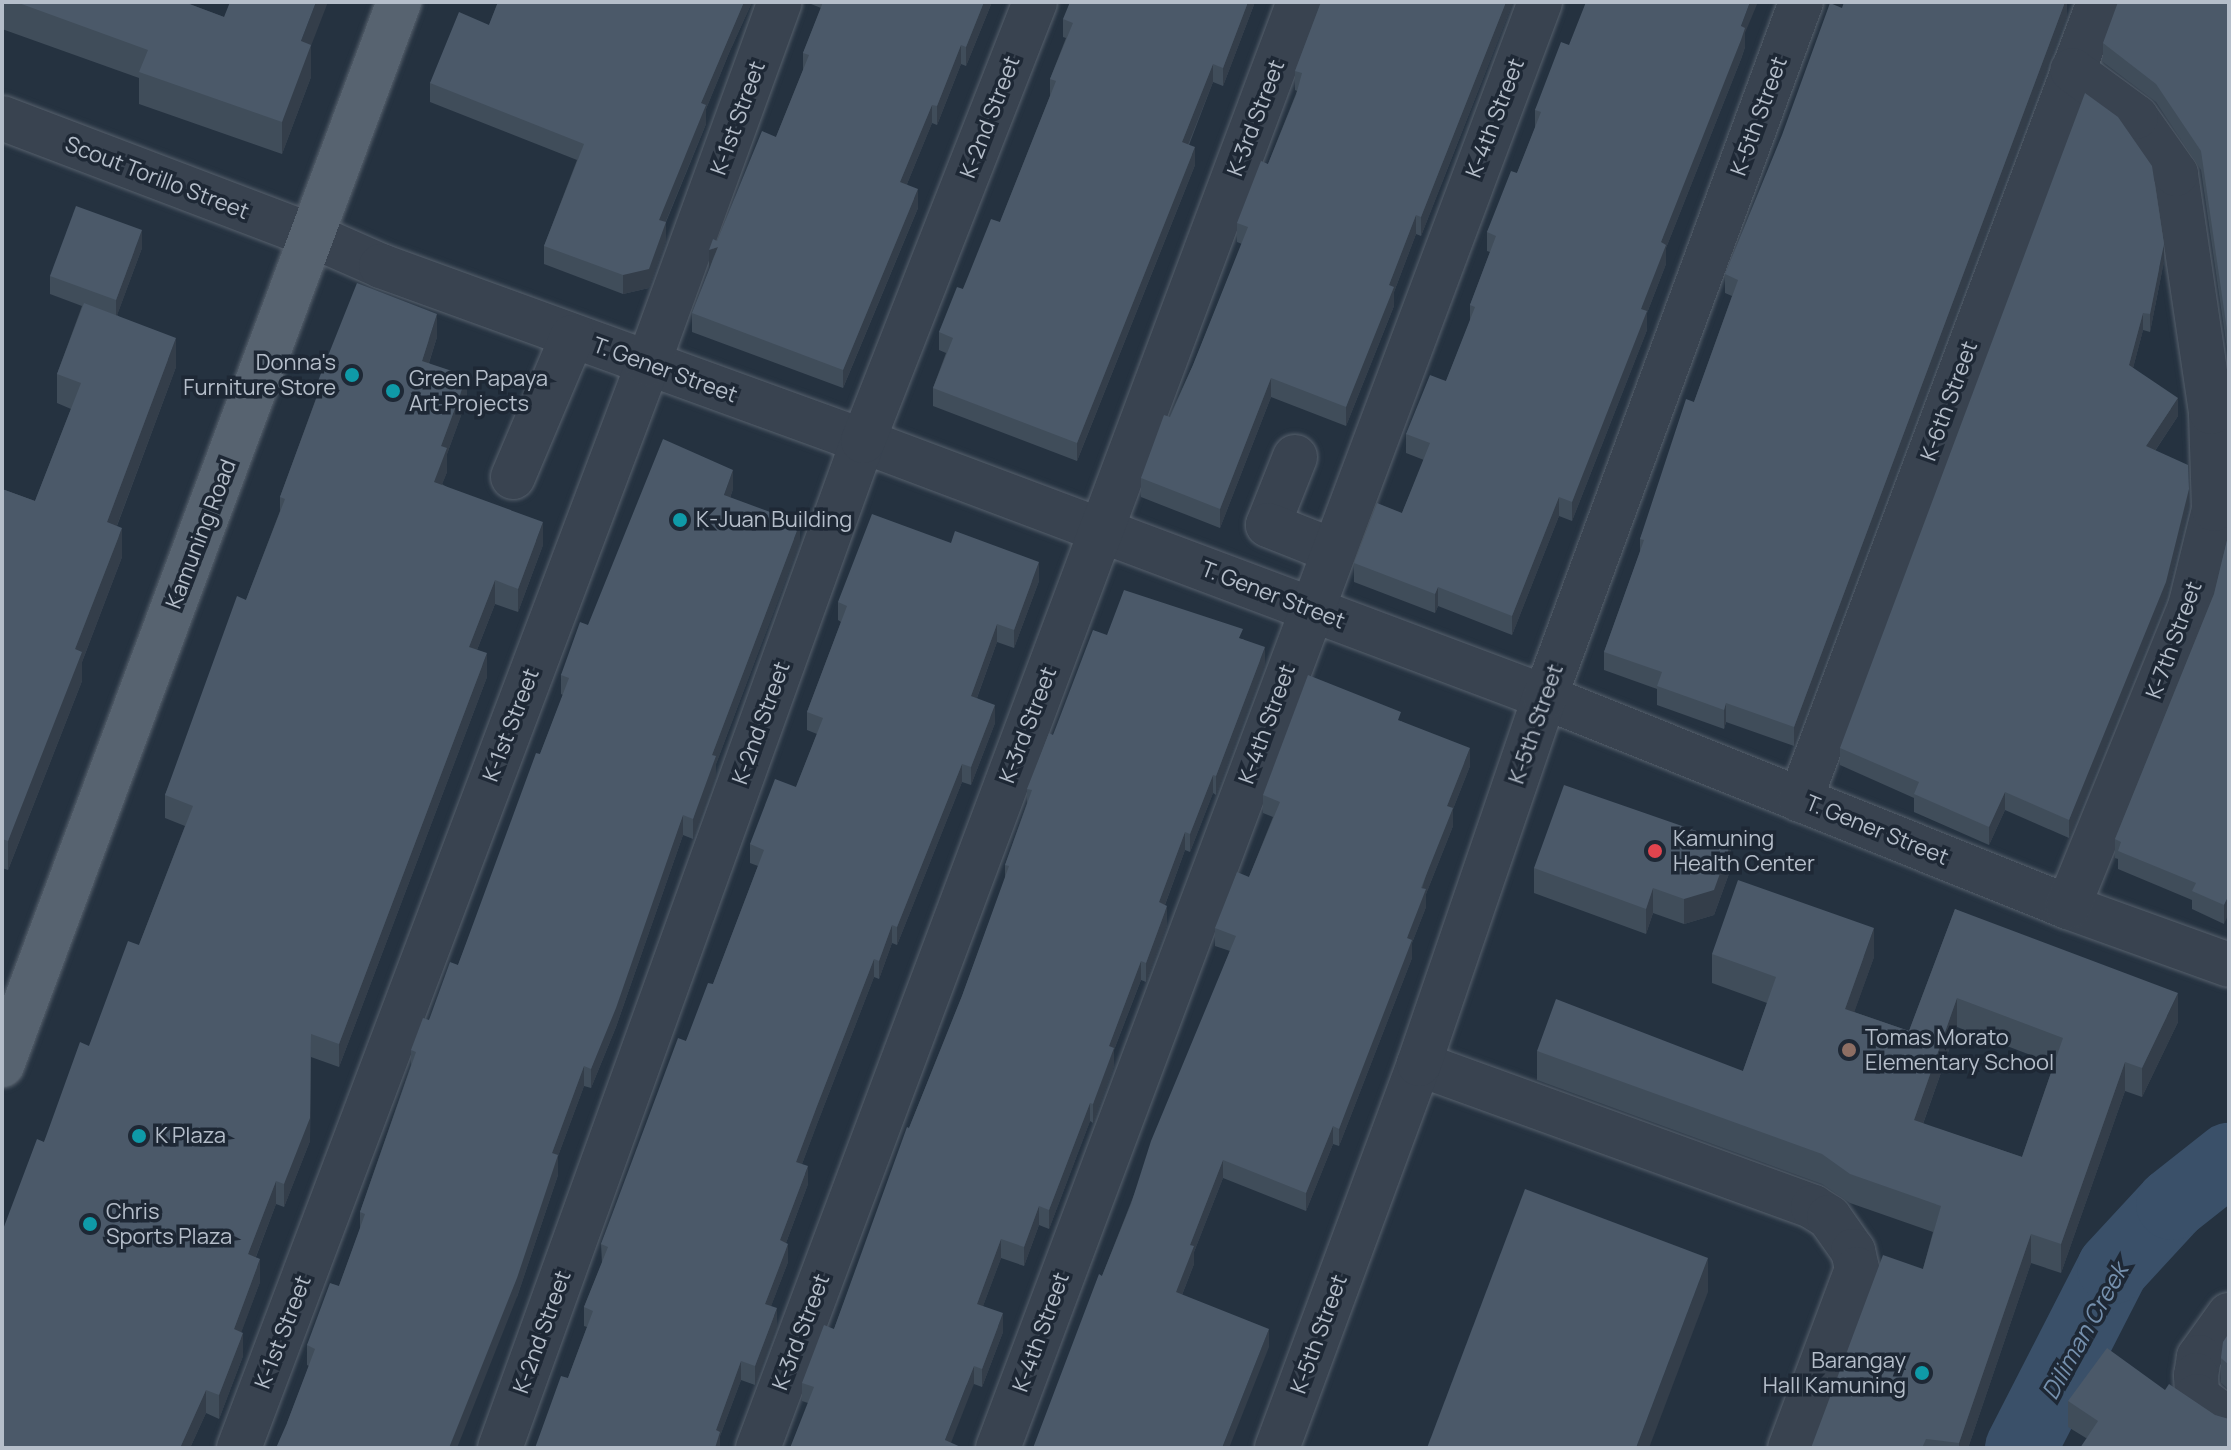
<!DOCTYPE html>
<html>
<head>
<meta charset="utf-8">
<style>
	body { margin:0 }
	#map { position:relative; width:2231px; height:1450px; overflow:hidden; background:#253240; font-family:Manrope,sans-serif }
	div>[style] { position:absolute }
	.river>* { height:72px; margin:-36px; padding:0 36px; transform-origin:36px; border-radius:36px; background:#3a5069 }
	.roads { filter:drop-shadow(0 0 2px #57616d) drop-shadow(0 0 2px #57616d) }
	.minor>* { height:44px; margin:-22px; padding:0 22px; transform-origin:22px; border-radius:22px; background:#394350 }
	.major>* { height:44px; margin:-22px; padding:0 22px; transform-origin:22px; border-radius:22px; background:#576370 }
	.wall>* { inset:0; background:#404d5a }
	.shaded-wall>* { inset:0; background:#343e4a }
	.building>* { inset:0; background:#4b5969 }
	.dots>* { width:22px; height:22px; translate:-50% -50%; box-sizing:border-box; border:4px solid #1e2835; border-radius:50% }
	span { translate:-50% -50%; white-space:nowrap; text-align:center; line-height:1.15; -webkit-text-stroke:7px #1e2835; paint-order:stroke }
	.street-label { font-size:22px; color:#b5beca }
	.poi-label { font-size:22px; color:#b5beca }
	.right { translate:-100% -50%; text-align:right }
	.left { translate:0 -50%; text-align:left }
	.water-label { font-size:24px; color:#7590ad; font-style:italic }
	.frame { position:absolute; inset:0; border:4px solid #b5beca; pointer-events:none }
</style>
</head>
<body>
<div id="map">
	<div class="river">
		<i style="left:2021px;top:1448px;width:202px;rotate:-62.9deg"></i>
		<i style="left:2113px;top:1268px;width:87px;rotate:-47.3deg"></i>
		<i style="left:2172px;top:1204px;width:73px;rotate:-38.3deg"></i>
	</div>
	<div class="roads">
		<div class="minor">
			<i style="left:2px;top:118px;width:333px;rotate:20.8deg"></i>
			<i style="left:313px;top:236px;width:74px;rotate:23.8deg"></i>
			<i style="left:381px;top:266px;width:513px;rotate:19.95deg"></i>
			<i style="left:863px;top:441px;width:728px;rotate:20.57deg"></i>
			<i style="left:1545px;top:697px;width:564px;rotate:21.88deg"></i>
			<i style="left:2068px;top:907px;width:171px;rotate:19.8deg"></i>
			<i style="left:1295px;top:457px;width:73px;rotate:111.7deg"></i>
			<i style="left:1268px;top:525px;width:68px;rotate:21.6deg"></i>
			<i style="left:513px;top:477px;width:152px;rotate:-67.1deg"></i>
			<i style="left:1800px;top:800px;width:852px;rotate:-69.46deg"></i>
			<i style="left:2068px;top:907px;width:324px;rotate:-67.9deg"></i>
			<i style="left:2190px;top:607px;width:101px;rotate:-76.2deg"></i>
			<i style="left:2214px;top:509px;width:97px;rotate:-91.8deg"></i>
			<i style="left:2211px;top:412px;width:241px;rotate:-98.4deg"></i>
			<i style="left:2176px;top:174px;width:70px;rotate:-125.1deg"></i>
			<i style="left:2136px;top:117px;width:79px;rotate:-143.7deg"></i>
			<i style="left:1419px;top:1064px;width:419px;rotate:19.9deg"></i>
			<i style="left:1813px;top:1207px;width:19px;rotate:32deg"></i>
			<i style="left:1829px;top:1217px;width:42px;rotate:54.8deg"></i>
			<i style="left:1853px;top:1251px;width:18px;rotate:77deg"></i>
			<i style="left:1857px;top:1269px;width:191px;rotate:110.5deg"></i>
			<i style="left:2229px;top:1315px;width:52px;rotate:125.5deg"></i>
			<i style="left:2199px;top:1357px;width:18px;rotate:99deg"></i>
			<i style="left:2196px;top:1375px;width:21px;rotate:87deg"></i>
			<i style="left:2197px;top:1396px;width:40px;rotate:37deg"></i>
			<i style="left:239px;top:1448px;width:1159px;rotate:-69.33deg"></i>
			<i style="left:648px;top:364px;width:385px;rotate:-70deg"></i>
			<i style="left:500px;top:1448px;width:1070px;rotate:-70.18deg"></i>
			<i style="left:863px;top:441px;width:471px;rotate:-68.6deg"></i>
			<i style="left:758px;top:1448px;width:1544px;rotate:-69.49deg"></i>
			<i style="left:998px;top:1448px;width:1544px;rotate:-69.45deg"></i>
			<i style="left:1277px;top:1448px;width:409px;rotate:-69.7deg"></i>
			<i style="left:1419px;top:1064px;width:388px;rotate:-71.1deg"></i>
			<i style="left:1545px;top:697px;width:741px;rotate:-69.78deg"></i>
		</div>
		<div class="major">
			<i style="left:2px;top:1065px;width:1135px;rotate:-69.52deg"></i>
		</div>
	</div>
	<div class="wall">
		<i style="clip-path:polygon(2px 2px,184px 2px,224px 17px,311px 46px,311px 77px,282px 154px,139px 104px,139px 78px,2px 29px)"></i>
		<i style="clip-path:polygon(498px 2px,752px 2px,729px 53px,706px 109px,706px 124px,666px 222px,666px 241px,649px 288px,623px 294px,544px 264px,544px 246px,577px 160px,430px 102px,430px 83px,489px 25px)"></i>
		<i style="clip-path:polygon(806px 2px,992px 2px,966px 66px,961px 64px,937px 125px,932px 123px,907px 184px,918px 208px,843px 388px,692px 332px,692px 313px,710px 268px,717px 241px,776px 137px,803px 70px,803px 53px,821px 8px)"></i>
		<i style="clip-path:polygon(1255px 2px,1223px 86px,1213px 82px,1189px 145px,1195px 165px,1077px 461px,933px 406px,933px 388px,946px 353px,939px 350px,939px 332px,1000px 222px,1050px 96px,1050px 79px,1066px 38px,1063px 37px,1063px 19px)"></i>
		<i style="clip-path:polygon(1321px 2px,1513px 2px,1421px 236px,1416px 234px,1394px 292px,1394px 306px,1346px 426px,1271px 397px,1220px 528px,1141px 497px,1141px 478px,1193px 365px,1242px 244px,1237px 242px,1237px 223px,1268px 164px,1297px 91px,1295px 90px,1295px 71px)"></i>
		<i style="clip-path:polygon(2067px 2px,2067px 16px,1794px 746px,1726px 722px,1724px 729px,1657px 705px,1657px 689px,1604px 670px,1604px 652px,1640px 552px,1640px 539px,1694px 402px,1732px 296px,1725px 293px,1725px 274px,1842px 8px)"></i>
		<i style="clip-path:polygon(2229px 2px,2229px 363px,2201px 170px,2156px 102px,2103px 62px,2103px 43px)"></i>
		<i style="clip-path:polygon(1745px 33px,1745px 47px,1741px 59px,1666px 248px,1666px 264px,1647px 313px,1647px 330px,1572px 521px,1559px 516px,1512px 635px,1438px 606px,1435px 613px,1354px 582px,1354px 563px,1402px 513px,1424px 460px,1406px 453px,1406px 434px,1446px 381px,1470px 321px,1470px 305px,1490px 252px,1487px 251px,1487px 232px,1517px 173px,1535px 128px,1535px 110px,1569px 45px)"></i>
		<i style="clip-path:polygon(142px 248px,117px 315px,176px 367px,117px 526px,122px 557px,82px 662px,82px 681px,8px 870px,2px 868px,2px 489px,35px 501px,71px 409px,57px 403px,57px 374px,82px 306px,50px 294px,50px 276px)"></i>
		<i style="clip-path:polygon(2164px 261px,2150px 332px,2143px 330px,2133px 368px,2178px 416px,2155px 451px,2189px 506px,2166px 599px,2069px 838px,2005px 810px,1989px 845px,1914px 812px,1914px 798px,1840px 765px,1840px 748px)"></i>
		<i style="clip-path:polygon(437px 337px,429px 363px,467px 399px,447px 454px,447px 472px,442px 484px,543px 545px,518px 612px,495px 604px,477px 650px,487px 677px,339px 1067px,311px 1057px,310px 1141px,284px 1207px,276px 1204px,256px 1257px,260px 1282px,241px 1332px,243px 1356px,219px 1419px,206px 1413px,190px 1448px,2px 1448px,44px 1142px,89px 1046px,139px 945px,185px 826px,165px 818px,165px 795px,246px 600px,280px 511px,280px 497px,318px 393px,318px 381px)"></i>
		<i style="clip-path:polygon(733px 489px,730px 498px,800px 542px,716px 764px,716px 776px,693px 839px,683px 835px,616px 1027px,591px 1088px,584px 1086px,558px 1156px,558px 1175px,517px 1297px,287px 1423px,309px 1366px,307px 1365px,307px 1345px,339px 1286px,360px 1229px,360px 1212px,411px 1065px,411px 1050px,429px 1020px,458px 965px,563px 695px,561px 694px,561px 675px,588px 625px)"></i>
		<i style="clip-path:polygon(2229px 532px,2224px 924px,2192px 909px,2192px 900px,2118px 869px,2118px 859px,2115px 858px,2115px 839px,2214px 594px)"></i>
		<i style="clip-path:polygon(1039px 581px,1014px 648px,997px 642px,977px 698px,995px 723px,971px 785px,962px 782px,897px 945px,892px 943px,879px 979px,874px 977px,817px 1124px,802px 1164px,808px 1184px,786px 1243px,788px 1262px,771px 1306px,777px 1327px,755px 1385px,741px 1380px,720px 1436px,720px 1448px,568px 1378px,587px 1327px,584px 1326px,584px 1307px,602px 1263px,601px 1244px,686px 1041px,713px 984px,758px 866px,750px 863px,750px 844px,796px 787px,817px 734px,807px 730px,807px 712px,841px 622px,838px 620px,838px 602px)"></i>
		<i style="clip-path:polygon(1107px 635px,1243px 639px,1265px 665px,1216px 795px,1213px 793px,1190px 852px,1185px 850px,1165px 905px,1167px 925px,1146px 982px,1141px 980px,1114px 1050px,1114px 1066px,1093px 1123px,1090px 1121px,1049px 1229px,1039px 1225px,1024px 1266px,1001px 1258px,983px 1306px,1003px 1332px,982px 1387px,974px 1384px,808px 1403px,802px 1401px,802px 1383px,834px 1329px,909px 1128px,962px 996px,1005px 879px,1005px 865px,1027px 803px,1027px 789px,1053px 735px)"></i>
		<i style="clip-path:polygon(1401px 721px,1470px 766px,1453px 809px,1453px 826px,1426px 894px,1426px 907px,1412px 943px,1412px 958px,1339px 1146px,1333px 1144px,1306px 1211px,1223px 1178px,1194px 1252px,1194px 1264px,1182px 1295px,1269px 1347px,1102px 1276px,1230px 951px,1215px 946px,1215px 928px,1249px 877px,1273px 817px,1263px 813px,1263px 795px)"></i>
		<i style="clip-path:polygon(1534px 868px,1731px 868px,1714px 915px,1684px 924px,1653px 913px,1646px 934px,1534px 893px)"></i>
		<i style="clip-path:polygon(evenodd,1955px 909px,2178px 1022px,2142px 1097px,2125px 1091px,2061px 1273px,2031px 1263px,1968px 1448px,1811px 1448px,1923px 1269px,1933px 1232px,1850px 1203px,1822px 1184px,1537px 1080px,1537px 1051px,1743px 1071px,1767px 1003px,1712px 983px,1712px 954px,1874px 957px,1854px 1012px,1909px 1031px,1955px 909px,1957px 1027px,2054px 1064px,2022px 1157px,1923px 1124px,1957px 1027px)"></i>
		<i style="clip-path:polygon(2229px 1333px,2229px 1390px,2221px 1383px,2221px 1358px)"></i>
		<i style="clip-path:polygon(2165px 1390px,2215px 1415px,2227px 1420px,2086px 1438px,2068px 1427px,2068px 1401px)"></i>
	</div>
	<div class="shaded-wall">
		<i style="clip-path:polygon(316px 2px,328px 2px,311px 46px,311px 77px,282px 154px,282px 122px,301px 41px)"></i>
		<i style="clip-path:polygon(744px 2px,752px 2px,729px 53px,706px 109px,706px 124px,659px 238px,659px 220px,701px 103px)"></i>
		<i style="clip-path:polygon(984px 2px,992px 2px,966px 66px,966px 47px)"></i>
		<i style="clip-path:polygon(1248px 2px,1255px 2px,1223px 86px,1223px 68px)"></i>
		<i style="clip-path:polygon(1506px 2px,1513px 2px,1421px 236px,1421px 217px)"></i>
		<i style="clip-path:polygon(1750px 2px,1758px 2px,1745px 33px,1745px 47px,1741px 59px,1666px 248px,1666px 264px,1647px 313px,1647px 330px,1572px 521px,1572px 502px,1641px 309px,1661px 242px)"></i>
		<i style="clip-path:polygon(2065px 2px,2067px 2px,2067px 16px,1794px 746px,1794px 727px)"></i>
		<i style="clip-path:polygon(961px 45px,961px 64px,937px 125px,937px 106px)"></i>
		<i style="clip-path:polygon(1213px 64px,1213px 82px,1182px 160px,1182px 142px)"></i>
		<i style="clip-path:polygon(932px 105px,932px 123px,900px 201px,900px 182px)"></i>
		<i style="clip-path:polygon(1195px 147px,1195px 165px,1077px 461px,1077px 443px)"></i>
		<i style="clip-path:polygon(918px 189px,918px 208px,843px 388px,843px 370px)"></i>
		<i style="clip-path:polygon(1416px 215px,1416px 234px,1394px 292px,1394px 306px,1346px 426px,1346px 407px,1389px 285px)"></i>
		<i style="clip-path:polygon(666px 222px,666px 241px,649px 288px,623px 294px,623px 275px)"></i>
		<i style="clip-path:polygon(142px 230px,142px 248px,116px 318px,116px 300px)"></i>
		<i style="clip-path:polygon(2164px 244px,2164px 261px,2150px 332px,2150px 314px)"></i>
		<i style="clip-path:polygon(718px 247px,709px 268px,709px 250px)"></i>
		<i style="clip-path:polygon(2143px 313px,2143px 330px,2129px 383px,2129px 365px)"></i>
		<i style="clip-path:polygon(437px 314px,437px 337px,422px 384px,422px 361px)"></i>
		<i style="clip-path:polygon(176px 338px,176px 367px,107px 552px,107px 522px)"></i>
		<i style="clip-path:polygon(467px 376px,467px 399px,447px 454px,447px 472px,434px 505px,434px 482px,441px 446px)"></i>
		<i style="clip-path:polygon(1271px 378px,1271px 397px,1220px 528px,1220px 509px)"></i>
		<i style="clip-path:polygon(2178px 398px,2178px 416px,2146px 464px,2146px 446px)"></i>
		<i style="clip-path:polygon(733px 470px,733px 489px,724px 515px,724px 495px)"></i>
		<i style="clip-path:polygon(2189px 489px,2189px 506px,2166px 599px,2069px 838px,2069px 820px)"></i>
		<i style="clip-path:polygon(1559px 497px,1559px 516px,1512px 635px,1512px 616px)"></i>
		<i style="clip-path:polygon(543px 522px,543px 545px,518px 612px,518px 589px)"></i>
		<i style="clip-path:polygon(800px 523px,800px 542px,716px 764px,716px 776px,693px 839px,693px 819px,712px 755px)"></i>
		<i style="clip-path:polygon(122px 528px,122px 557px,82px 662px,82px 681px,8px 870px,8px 841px,75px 649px)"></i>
		<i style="clip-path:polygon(1039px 562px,1039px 581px,1014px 648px,1014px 630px)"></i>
		<i style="clip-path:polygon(495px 580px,495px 604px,469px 670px,469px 647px)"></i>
		<i style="clip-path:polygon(1438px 587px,1438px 606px,1435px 613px,1435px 594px)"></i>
		<i style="clip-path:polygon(997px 624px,997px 642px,971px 714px,971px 696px)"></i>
		<i style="clip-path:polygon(1265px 647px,1265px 665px,1216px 795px,1216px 776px)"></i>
		<i style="clip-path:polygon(487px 653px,487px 677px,339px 1067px,339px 1044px)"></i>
		<i style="clip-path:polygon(1726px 703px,1726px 722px,1724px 729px,1724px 710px)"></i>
		<i style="clip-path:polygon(995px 705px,995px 723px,971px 785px,971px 767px)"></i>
		<i style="clip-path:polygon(1470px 748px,1470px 766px,1453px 809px,1453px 826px,1426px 894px,1426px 907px,1412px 943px,1412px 958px,1339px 1146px,1339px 1129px,1407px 938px,1447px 806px)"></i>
		<i style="clip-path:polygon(962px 764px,962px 782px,897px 945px,897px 927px)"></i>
		<i style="clip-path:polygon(1213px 775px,1213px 793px,1190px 852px,1190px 834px)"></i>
		<i style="clip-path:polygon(2005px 792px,2005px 810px,1989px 845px,1989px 827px)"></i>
		<i style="clip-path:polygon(683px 815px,683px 835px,616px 1027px,591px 1088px,591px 1069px)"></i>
		<i style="clip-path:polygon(1185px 832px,1185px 850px,1159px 921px,1159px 902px)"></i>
		<i style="clip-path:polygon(1731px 843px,1731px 868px,1714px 915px,1684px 924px,1684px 899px)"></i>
		<i style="clip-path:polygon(1653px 888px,1653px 913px,1646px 934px,1646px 909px)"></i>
		<i style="clip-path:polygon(2229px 895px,2229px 913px,2224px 924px,2224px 905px)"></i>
		<i style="clip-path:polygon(1167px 906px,1167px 925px,1146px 982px,1146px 963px)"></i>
		<i style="clip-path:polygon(892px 925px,892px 943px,879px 979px,879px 961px)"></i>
		<i style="clip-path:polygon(1874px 928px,1874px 957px,1845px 1038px,1845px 1009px)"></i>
		<i style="clip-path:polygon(874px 959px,874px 977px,817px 1124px,796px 1180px,796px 1162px,817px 1106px)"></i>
		<i style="clip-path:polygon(1141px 961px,1141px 980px,1114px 1050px,1114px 1066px,1093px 1123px,1093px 1104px,1109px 1046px)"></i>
		<i style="clip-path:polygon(2178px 993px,2178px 1022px,2142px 1097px,2142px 1068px)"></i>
		<i style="clip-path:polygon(1957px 998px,1957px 1027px,1914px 1149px,1914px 1120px)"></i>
		<i style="clip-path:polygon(311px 1034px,310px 1141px,284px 1207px,284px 1184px)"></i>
		<i style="clip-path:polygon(2125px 1062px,2125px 1091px,2061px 1273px,2061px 1244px)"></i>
		<i style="clip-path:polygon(584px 1066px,584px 1086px,558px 1156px,558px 1175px,517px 1297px,457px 1448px,449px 1448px,552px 1153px)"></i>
		<i style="clip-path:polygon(1090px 1103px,1090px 1121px,1049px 1229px,1049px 1210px)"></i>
		<i style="clip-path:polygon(1333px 1126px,1333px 1144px,1306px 1211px,1306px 1193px)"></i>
		<i style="clip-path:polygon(1223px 1160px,1223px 1178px,1194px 1252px,1194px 1264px,1176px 1310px,1176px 1292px,1190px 1245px)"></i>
		<i style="clip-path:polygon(808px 1166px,808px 1184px,780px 1259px,780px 1240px)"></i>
		<i style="clip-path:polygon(276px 1181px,276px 1204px,248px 1277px,248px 1254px)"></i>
		<i style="clip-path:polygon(1039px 1206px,1039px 1225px,1024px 1266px,1024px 1247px)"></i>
		<i style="clip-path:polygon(2031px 1234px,2031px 1263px,1968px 1448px,1959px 1448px,1959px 1443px)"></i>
		<i style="clip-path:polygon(1001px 1239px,1001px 1258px,977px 1322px,977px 1304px)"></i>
		<i style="clip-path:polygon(788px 1244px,788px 1262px,765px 1322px,765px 1304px)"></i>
		<i style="clip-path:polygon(1708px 1258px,1708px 1292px,1649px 1448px,1636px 1448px)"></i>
		<i style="clip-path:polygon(260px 1259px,260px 1282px,234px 1352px,234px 1329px)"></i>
		<i style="clip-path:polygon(777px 1308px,777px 1327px,755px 1385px,755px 1366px)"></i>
		<i style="clip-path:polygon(1003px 1313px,1003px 1332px,982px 1387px,982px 1369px)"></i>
		<i style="clip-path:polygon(1269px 1329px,1269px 1347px,1229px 1448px,1222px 1448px)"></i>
		<i style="clip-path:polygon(243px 1333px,243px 1356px,219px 1419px,219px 1395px)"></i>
		<i style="clip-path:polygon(741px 1361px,741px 1380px,720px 1436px,720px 1448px,715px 1448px,716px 1430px)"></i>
		<i style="clip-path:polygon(974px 1366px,974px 1384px,949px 1448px,945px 1440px)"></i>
		<i style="clip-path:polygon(206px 1390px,206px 1413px,190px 1448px,180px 1448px)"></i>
	</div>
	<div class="building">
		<i style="clip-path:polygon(16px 2px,184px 2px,224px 17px,230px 2px,316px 2px,301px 41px,311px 45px,282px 122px,139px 72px,148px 50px)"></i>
		<i style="clip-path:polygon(498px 2px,744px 2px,701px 103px,706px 105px,659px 220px,666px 222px,649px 269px,623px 275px,544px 246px,584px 144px,430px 83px,459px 12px,489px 25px)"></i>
		<i style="clip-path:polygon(823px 2px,984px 2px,966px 47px,961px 45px,937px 106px,932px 105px,900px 182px,918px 189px,843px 370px,692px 313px,718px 247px,709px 250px,713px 239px,717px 241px,762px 131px,776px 137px,809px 55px,803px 53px)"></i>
		<i style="clip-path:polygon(1070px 2px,1248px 2px,1223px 68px,1213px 64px,1182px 142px,1195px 147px,1077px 443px,933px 388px,953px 338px,939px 332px,957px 287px,963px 289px,991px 219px,1000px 222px,1056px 81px,1050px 79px,1073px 23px,1063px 19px)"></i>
		<i style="clip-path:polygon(1321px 2px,1506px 2px,1421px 217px,1416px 215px,1389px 285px,1394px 287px,1346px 407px,1271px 378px,1220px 509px,1141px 478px,1164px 415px,1170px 417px,1193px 365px,1248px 227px,1237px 223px,1261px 161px,1268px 164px,1296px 95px,1302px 73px,1295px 71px)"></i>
		<i style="clip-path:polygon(1586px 2px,1750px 2px,1741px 26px,1745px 28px,1741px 40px,1661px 242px,1666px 245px,1641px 309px,1647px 311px,1572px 502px,1559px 497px,1512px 616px,1438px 587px,1435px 594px,1354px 563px,1377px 503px,1402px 513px,1430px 443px,1406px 434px,1430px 375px,1446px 381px,1475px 307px,1470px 305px,1496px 236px,1487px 232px,1511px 171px,1517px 173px,1541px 112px,1535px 110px,1561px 42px,1569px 45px)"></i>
		<i style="clip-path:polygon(1844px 2px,2065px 2px,1794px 727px,1726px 703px,1724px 710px,1657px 686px,1662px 672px,1604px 652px,1644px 540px,1640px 539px,1686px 399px,1694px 402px,1738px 280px,1725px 274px,1782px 135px,1830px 3px,1842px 8px)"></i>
		<i style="clip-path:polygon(2118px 2px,2229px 2px,2229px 344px,2201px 151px,2156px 84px,2103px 43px)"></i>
		<i style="clip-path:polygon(2085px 93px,2118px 117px,2152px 166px,2164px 244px,2150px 314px,2143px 313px,2129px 365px,2178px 398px,2146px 446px,2188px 465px,2189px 489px,2166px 582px,2069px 820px,2005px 792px,1989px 827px,1914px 794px,1919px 782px,1840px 748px)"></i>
		<i style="clip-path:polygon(76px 206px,142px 230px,116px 300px,50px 276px)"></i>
		<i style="clip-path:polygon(357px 283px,437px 314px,422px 361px,467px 376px,441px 446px,447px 448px,434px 482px,543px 522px,518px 589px,495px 580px,469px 647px,487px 653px,339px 1044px,311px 1034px,310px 1118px,284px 1184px,276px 1181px,248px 1254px,260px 1259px,234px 1329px,243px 1333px,219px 1395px,206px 1390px,180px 1448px,2px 1448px,2px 1232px,37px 1139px,44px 1142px,80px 1042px,89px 1046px,128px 941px,139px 945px,193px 806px,165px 795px,237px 596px,246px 600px,285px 499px,280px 497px,322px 383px,318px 381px)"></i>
		<i style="clip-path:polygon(84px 303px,176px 338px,107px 522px,122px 528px,75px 649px,82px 652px,8px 841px,2px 839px,2px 489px,35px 501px,81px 383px,57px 374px)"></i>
		<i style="clip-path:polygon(663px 439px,733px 470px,724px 495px,800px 523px,712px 755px,716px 756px,693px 819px,683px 815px,616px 1008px,591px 1069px,584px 1066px,552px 1153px,558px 1155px,517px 1278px,449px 1448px,276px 1448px,287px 1423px,315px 1349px,307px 1345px,330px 1283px,339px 1286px,365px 1214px,360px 1212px,416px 1052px,411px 1050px,423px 1018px,429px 1020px,450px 962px,458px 965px,536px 753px,540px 754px,569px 678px,561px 675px,580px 622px,588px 625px)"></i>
		<i style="clip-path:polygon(872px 514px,951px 543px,955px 531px,1039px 562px,1014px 630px,997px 624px,971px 696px,995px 705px,971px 767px,962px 764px,897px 927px,892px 925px,879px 961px,874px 959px,817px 1106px,796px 1162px,808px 1166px,780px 1240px,788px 1244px,765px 1304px,777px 1308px,755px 1366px,741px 1361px,716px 1430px,720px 1432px,715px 1448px,535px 1448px,561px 1376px,568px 1378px,593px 1311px,584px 1307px,608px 1247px,601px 1244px,678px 1038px,686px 1041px,708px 983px,713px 984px,764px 850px,750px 844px,775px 779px,796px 787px,823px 718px,807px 712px,847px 606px,838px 602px)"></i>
		<i style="clip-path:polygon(2229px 532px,2229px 895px,2224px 905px,2192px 891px,2196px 883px,2118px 851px,2121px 842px,2115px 839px,2214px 594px)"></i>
		<i style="clip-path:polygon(1124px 590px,1243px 629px,1239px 638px,1265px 647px,1216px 776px,1213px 775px,1190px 834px,1185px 832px,1159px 902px,1167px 906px,1146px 963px,1141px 961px,1109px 1046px,1114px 1048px,1093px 1104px,1090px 1103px,1049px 1210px,1039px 1206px,1024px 1247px,1001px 1239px,977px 1304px,1003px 1313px,982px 1369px,974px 1366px,945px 1440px,963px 1448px,790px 1448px,814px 1387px,802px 1383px,824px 1325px,834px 1329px,907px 1127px,909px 1128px,962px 996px,1009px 866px,1005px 865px,1032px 790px,1027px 789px,1049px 733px,1053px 735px,1093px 630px,1107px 635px)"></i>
		<i style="clip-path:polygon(1308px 675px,1401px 712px,1398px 720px,1470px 748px,1447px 806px,1453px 808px,1421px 888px,1426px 889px,1407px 938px,1412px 940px,1339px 1129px,1333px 1126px,1306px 1193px,1223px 1160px,1190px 1245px,1194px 1246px,1176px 1292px,1269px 1329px,1222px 1448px,1033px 1448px,1099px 1274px,1102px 1276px,1131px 1204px,1151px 1141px,1236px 936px,1215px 928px,1237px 872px,1249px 877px,1280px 802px,1263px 795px)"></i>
		<i style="clip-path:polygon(1564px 785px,1731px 843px,1714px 890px,1684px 899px,1653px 888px,1646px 909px,1534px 868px)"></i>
		<i style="clip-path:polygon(evenodd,1738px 880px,1874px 928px,1845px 1009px,1909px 1031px,1955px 909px,2178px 993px,2142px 1068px,2125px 1062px,2061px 1244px,2031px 1234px,1959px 1443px,1926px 1439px,1922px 1448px,1811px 1448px,1883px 1255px,1923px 1269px,1941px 1206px,1850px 1174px,1822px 1154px,1537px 1051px,1556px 999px,1743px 1071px,1776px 977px,1712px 954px,1738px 880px,1957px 998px,2063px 1038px,2022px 1157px,1914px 1120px,1957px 998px)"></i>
		<i style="clip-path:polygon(1525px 1189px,1708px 1258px,1636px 1448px,1427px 1448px)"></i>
		<i style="clip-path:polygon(2229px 1333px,2229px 1365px,2221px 1358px,2223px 1342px)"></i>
		<i style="clip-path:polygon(2107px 1348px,2165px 1390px,2169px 1384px,2215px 1415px,2229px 1419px,2229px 1448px,2080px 1448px,2098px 1421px,2068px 1401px)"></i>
	</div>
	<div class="dots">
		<i style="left:352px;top:375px;background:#0f9aa8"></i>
		<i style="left:393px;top:391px;background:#0f9aa8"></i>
		<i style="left:680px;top:520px;background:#0f9aa8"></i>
		<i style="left:1655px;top:851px;background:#e0444e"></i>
		<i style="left:1849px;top:1050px;background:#8d6e63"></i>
		<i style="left:139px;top:1136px;background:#0f9aa8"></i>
		<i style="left:90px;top:1224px;background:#0f9aa8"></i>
		<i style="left:1922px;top:1373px;background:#0f9aa8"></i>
	</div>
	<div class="street-label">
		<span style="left:1759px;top:116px;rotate:-70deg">K-5th Street</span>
		<span style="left:990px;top:117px;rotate:-69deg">K-2nd Street</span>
		<span style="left:738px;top:118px;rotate:-70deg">K-1st Street</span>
		<span style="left:1256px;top:118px;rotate:-69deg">K-3rd Street</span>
		<span style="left:1495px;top:118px;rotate:-69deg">K-4th Street</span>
		<span style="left:157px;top:178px;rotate:21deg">Scout Torillo Street</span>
		<span style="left:665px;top:370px;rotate:20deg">T. Gener Street</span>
		<span style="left:1949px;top:401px;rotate:-70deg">K-6th Street</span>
		<span style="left:201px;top:534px;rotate:-69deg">Kamuning Road</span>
		<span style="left:1273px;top:595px;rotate:21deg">T. Gener Street</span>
		<span style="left:2174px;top:640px;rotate:-70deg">K-7th Street</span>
		<span style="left:761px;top:723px;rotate:-70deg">K-2nd Street</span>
		<span style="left:1267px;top:724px;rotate:-70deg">K-4th Street</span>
		<span style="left:1536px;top:724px;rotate:-71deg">K-5th Street</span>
		<span style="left:511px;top:725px;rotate:-69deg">K-1st Street</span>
		<span style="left:1028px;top:725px;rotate:-69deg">K-3rd Street</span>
		<span style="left:1877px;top:830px;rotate:22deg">T. Gener Street</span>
		<span style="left:283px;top:1332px;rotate:-69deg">K-1st Street</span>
		<span style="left:542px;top:1332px;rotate:-70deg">K-2nd Street</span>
		<span style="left:801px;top:1332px;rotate:-69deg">K-3rd Street</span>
		<span style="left:1041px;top:1332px;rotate:-70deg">K-4th Street</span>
		<span style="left:1319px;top:1334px;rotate:-70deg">K-5th Street</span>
	</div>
	<div class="poi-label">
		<span class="right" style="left:336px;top:375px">Donna's<br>Furniture Store</span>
		<span class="left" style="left:409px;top:391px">Green Papaya<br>Art Projects</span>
		<span class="left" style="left:696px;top:520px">K-Juan Building</span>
		<span class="left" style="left:1673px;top:851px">Kamuning<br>Health Center</span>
		<span class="left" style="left:1865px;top:1050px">Tomas Morato<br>Elementary School</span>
		<span class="left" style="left:155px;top:1136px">K Plaza</span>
		<span class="left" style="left:106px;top:1224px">Chris<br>Sports Plaza</span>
		<span class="right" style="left:1906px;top:1373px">Barangay<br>Hall Kamuning</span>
	</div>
	<div class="water-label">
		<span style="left:2084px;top:1331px;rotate:-61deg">Diliman Creek</span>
	</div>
	<div class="frame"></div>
</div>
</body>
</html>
